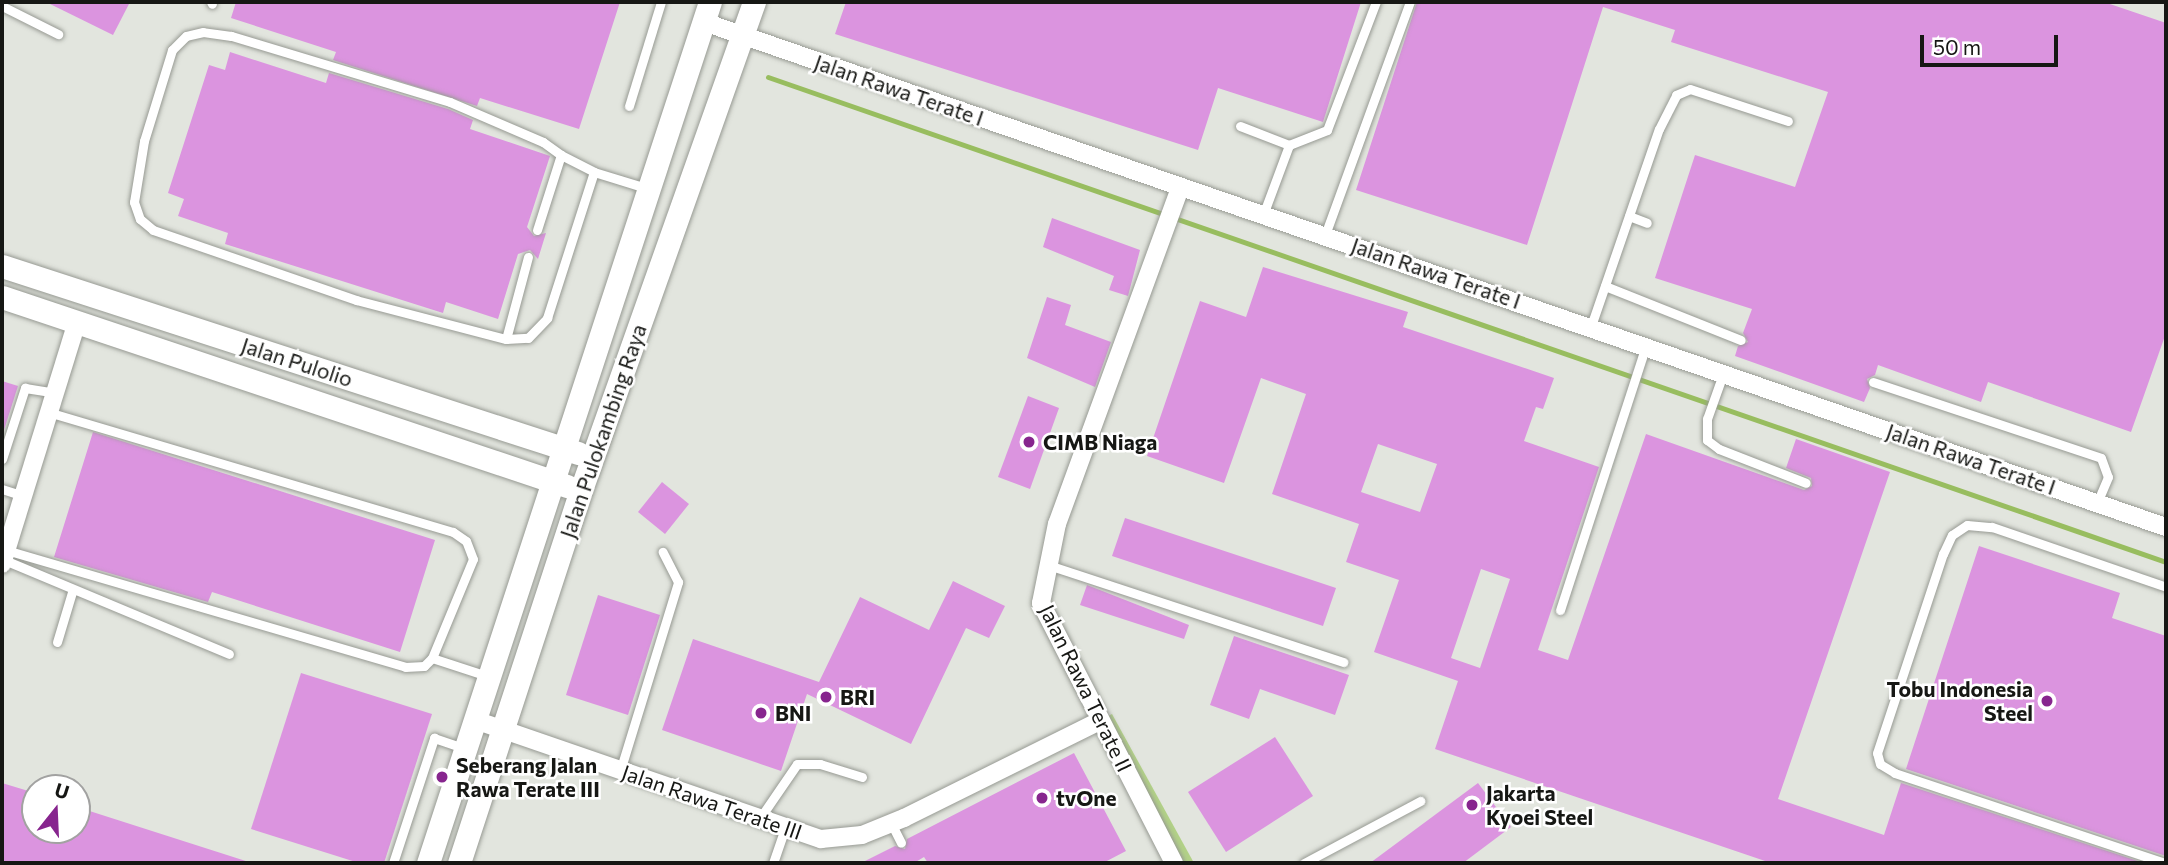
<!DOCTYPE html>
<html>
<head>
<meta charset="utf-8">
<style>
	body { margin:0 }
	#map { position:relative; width:2168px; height:865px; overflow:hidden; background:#e2e5de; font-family:Commissioner,sans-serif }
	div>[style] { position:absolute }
	.green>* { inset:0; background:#b2d187 }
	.stream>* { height:5px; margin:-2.5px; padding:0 2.5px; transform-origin:2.5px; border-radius:2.5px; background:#98bd5f }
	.building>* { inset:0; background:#db94df }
	.roads { filter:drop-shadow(0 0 2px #979a93) drop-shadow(0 0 2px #979a93) }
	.service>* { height:9px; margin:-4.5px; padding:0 4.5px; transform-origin:4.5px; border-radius:4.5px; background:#fff }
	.minor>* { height:18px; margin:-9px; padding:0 9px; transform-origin:9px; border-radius:9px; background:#fff }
	.tertiary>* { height:23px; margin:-11.5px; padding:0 11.5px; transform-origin:11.5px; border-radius:11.5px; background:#fff }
	.dots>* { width:19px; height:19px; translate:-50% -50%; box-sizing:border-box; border:4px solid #fff; border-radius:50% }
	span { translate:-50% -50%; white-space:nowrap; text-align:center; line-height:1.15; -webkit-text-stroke:5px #fff; paint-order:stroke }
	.street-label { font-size:21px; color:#161714 }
	.poi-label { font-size:21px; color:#161714; font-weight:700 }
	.left { translate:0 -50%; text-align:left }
	.right { translate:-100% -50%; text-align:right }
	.frame { position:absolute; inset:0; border:4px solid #161714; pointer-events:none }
	.north { position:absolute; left:21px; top:774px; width:70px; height:70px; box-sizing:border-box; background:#fff; border:2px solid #a2a2a1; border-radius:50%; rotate:18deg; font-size:19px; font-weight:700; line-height:28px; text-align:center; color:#161714 }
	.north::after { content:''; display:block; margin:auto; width:24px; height:32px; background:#87258e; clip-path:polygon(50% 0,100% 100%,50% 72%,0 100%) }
	.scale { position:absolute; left:1920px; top:35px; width:138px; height:32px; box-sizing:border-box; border:4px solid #161714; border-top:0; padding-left:9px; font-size:21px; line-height:24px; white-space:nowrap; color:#161714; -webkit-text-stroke:5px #fff; paint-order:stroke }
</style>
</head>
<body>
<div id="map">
	<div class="green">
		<i style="clip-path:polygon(1112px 714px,1194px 863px,1174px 863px,1099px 721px)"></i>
	</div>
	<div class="stream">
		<i style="left:768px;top:77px;width:1480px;rotate:19.13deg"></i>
	</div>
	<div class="building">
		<i style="clip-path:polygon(46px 2px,130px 2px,113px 35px)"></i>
		<i style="clip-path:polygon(236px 2px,620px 2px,579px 129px,480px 98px,477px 106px,333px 60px,336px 52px,231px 18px)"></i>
		<i style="clip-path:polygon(846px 2px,1361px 2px,1323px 122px,1218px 88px,1198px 150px,835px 34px)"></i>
		<i style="clip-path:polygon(1417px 2px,2104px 2px,2166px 23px,2166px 333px,2131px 432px,1988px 382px,1981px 402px,1878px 365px,1875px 375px,1867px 379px,1870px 388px,1864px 402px,1735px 356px,1738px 346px,1748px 342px,1743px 333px,1752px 309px,1655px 278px,1695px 155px,1795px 187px,1828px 92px,1671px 42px,1675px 30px,1603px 7px,1527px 245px,1356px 190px)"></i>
		<i style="clip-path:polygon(230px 52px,326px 83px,329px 73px,448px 109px,473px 120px,470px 129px,550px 156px,527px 227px,534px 236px,546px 233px,538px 259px,530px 250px,518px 254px,498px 319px,446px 302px,443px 313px,225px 244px,228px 233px,178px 216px,184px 199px,168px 193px,209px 65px,225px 70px)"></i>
		<i style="clip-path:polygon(1052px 218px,1140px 250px,1128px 296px,1109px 290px,1114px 276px,1043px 247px)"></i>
		<i style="clip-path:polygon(evenodd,1263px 267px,1408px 312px,1403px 327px,1554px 378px,1543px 409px,1536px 407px,1524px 441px,1599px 467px,1538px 650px,1568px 660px,1646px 434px,1804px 490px,1812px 486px,1811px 478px,1786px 468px,1796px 439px,1890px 472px,1778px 799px,1884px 835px,1901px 783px,2144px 863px,1771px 863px,1435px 749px,1458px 681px,1374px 652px,1399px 580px,1346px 562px,1359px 524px,1272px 494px,1306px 394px,1261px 378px,1224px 483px,1147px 456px,1200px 301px,1246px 317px,1263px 267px,1378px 444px,1437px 464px,1420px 512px,1361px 492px,1378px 444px,1263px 267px,1481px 569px,1510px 579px,1480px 668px,1451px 658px,1481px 569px)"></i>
		<i style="clip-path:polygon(1047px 297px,1071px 305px,1065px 325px,1111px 342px,1095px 387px,1027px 358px)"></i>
		<i style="clip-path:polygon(2px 381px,18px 386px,4px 430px,2px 430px)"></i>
		<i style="clip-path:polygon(1028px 396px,1059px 408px,1030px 489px,998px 477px)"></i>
		<i style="clip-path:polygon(93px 432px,435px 540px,400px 652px,212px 592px,208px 602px,54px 557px)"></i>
		<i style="clip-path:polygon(662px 482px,689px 504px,665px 534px,638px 512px)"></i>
		<i style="clip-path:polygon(1125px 518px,1336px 588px,1323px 626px,1112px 556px)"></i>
		<i style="clip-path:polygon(1979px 546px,2120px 593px,2112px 618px,2166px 636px,2166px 856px,1906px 769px)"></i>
		<i style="clip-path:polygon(953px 581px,1005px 606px,989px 638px,966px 628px,911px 744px,807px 694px,781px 771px,662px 730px,693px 639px,819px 682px,860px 597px,929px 630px)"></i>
		<i style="clip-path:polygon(1087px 585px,1189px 625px,1184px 639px,1080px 605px)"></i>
		<i style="clip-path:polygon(598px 595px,660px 615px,628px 715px,566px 695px)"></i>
		<i style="clip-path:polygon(1234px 636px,1349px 675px,1335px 715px,1260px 689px,1249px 719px,1210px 705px)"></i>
		<i style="clip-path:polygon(301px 673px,432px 714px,384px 863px,359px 863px,251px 829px)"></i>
		<i style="clip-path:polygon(1275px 737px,1313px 796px,1226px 852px,1188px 792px)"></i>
		<i style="clip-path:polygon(1074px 753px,1126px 851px,1103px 863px,928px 863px,924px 857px,914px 863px,861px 863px,895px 846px,905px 849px,907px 839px)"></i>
		<i style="clip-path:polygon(2px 783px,35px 793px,35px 830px,77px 830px,77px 807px,252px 863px,2px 863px)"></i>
		<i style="clip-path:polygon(1478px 783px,1511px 827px,1463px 863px,1370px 863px)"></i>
	</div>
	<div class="roads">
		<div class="service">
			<i style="left:211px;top:2px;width:2px;rotate:63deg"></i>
			<i style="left:2px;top:6px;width:63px;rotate:26.6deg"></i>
			<i style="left:629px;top:106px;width:109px;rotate:-72.9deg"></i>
			<i style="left:1240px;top:126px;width:53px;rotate:21.2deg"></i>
			<i style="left:1289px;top:145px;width:41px;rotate:-21.5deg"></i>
			<i style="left:1327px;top:130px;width:137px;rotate:-69.1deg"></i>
			<i style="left:561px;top:155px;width:22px;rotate:-144deg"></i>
			<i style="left:543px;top:142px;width:101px;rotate:-156.7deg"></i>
			<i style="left:450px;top:102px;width:229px;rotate:-163.2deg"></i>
			<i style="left:231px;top:36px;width:28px;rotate:-172deg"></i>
			<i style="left:203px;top:32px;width:17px;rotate:167deg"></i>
			<i style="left:186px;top:36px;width:20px;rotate:135deg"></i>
			<i style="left:172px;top:50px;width:95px;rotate:107.1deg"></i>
			<i style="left:144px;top:141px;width:62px;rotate:99.3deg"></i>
			<i style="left:134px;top:202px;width:18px;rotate:71deg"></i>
			<i style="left:140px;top:219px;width:17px;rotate:40deg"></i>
			<i style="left:153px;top:230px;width:215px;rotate:19deg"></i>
			<i style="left:356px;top:300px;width:155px;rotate:14.6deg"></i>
			<i style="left:506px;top:339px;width:22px;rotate:-3deg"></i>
			<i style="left:528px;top:338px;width:28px;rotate:-46deg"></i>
			<i style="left:547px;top:318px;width:153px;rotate:-72.2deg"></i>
			<i style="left:594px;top:172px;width:54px;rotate:17.1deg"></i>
			<i style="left:1263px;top:215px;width:75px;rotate:-69.6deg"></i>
			<i style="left:1629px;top:216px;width:19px;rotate:21deg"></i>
			<i style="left:537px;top:230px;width:79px;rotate:-72.3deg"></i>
			<i style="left:561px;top:155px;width:37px;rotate:27deg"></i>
			<i style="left:1325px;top:235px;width:248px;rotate:-70deg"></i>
			<i style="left:1605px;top:286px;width:146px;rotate:21.7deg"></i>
			<i style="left:1591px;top:326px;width:208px;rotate:-71deg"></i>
			<i style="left:1659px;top:129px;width:38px;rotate:-63deg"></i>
			<i style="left:1676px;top:95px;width:15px;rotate:-23deg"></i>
			<i style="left:1690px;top:89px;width:103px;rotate:18.1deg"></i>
			<i style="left:506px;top:339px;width:85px;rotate:-75deg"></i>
			<i style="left:1723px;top:374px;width:48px;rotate:109.6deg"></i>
			<i style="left:1707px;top:419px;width:21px;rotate:90deg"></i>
			<i style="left:1707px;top:440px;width:15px;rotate:37deg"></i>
			<i style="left:1719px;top:449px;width:93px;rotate:21.3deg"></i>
			<i style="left:1873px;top:382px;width:240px;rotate:18.4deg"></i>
			<i style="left:2101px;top:458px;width:20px;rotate:70deg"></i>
			<i style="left:2108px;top:477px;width:28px;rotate:113deg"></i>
			<i style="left:2px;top:459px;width:75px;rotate:-72.1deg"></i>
			<i style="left:25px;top:388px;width:31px;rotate:9deg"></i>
			<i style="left:2px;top:489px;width:23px;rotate:18deg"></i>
			<i style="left:6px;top:550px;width:416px;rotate:16.3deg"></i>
			<i style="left:405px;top:667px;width:19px;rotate:-3deg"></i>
			<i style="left:424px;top:666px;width:11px;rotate:-45deg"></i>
			<i style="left:432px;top:658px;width:107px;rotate:-67.5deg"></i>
			<i style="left:473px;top:559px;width:19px;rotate:-111deg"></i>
			<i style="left:466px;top:541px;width:16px;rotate:-145deg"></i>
			<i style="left:453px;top:532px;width:418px;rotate:-163.5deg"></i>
			<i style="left:2px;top:559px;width:246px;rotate:22.7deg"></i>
			<i style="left:1048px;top:565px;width:311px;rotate:18.2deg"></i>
			<i style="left:1560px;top:610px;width:279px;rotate:-72deg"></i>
			<i style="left:57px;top:642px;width:52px;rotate:-73.3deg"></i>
			<i style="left:432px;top:658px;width:58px;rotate:18.1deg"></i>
			<i style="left:620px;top:771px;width:198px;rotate:-72.9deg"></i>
			<i style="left:678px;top:582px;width:34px;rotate:-117deg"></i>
			<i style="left:760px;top:818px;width:65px;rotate:-55.6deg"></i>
			<i style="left:797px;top:764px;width:23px"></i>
			<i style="left:820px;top:764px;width:44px;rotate:17.2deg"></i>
			<i style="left:891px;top:823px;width:22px;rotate:63deg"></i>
			<i style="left:393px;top:863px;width:132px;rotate:-71.8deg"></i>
			<i style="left:434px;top:738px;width:31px;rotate:19deg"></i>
			<i style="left:773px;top:863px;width:37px;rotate:-71deg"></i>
			<i style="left:1304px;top:863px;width:132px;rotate:-28.1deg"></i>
			<i style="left:2165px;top:863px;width:285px;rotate:-161.6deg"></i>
			<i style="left:1895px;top:773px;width:17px;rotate:-149deg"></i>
			<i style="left:1880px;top:764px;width:11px;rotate:-105deg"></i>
			<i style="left:1877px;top:753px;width:210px;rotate:-71.7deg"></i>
			<i style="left:1943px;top:554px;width:21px;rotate:-65deg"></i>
			<i style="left:1952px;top:535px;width:18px;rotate:-34deg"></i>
			<i style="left:1967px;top:525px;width:25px;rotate:5deg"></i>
			<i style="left:1992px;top:527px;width:184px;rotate:19deg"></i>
		</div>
		<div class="minor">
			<i style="left:704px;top:22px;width:1547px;rotate:19.06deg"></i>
			<i style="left:2px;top:564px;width:253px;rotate:-72.8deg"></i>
			<i style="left:475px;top:720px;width:366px;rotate:19deg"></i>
			<i style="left:821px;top:839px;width:41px;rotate:-5.6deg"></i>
			<i style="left:862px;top:835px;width:45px;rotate:-22deg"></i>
			<i style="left:904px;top:818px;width:218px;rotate:-26.4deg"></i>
			<i style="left:1174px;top:863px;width:292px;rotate:-117.1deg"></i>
			<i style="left:1041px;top:603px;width:81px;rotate:-78.6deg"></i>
			<i style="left:1057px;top:524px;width:358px;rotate:-69.9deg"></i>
		</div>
		<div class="tertiary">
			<i style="left:2px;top:266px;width:606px;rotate:17.99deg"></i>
			<i style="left:2px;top:297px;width:596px;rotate:18.5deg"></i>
			<i style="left:428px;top:863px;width:906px;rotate:-71.87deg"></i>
			<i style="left:459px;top:863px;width:392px;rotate:-71.9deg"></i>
			<i style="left:581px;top:490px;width:518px;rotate:-70.48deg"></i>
		</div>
	</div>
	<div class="dots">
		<i style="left:1029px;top:442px;background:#87258e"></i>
		<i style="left:826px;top:697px;background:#87258e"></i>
		<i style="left:2047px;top:701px;background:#87258e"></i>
		<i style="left:761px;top:713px;background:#87258e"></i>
		<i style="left:442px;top:777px;background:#87258e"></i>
		<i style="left:1042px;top:798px;background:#87258e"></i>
		<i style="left:1472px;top:805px;background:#87258e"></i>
	</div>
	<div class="street-label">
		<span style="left:899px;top:90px;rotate:19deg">Jalan Rawa Terate I</span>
		<span style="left:1436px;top:273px;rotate:19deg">Jalan Rawa Terate I</span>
		<span style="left:297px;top:362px;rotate:18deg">Jalan Pulolio</span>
		<span style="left:603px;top:431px;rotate:-71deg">Jalan Pulokambing Raya</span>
		<span style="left:1971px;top:459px;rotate:19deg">Jalan Rawa Terate I</span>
		<span style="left:1086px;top:688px;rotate:64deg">Jalan Rawa Terate II</span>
		<span style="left:712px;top:802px;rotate:19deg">Jalan Rawa Terate III</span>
	</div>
	<div class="poi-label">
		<span class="left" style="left:1043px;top:442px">CIMB Niaga</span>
		<span class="right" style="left:2033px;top:701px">Tobu Indonesia<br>Steel</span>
		<span class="left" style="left:840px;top:697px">BRI</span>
		<span class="left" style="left:775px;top:713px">BNI</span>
		<span class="left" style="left:456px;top:777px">Seberang Jalan<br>Rawa Terate III</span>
		<span class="left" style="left:1486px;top:805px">Jakarta<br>Kyoei Steel</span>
		<span class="left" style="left:1056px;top:798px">tvOne</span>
	</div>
	<div class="frame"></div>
	<div class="north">U</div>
	<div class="scale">50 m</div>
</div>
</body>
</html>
